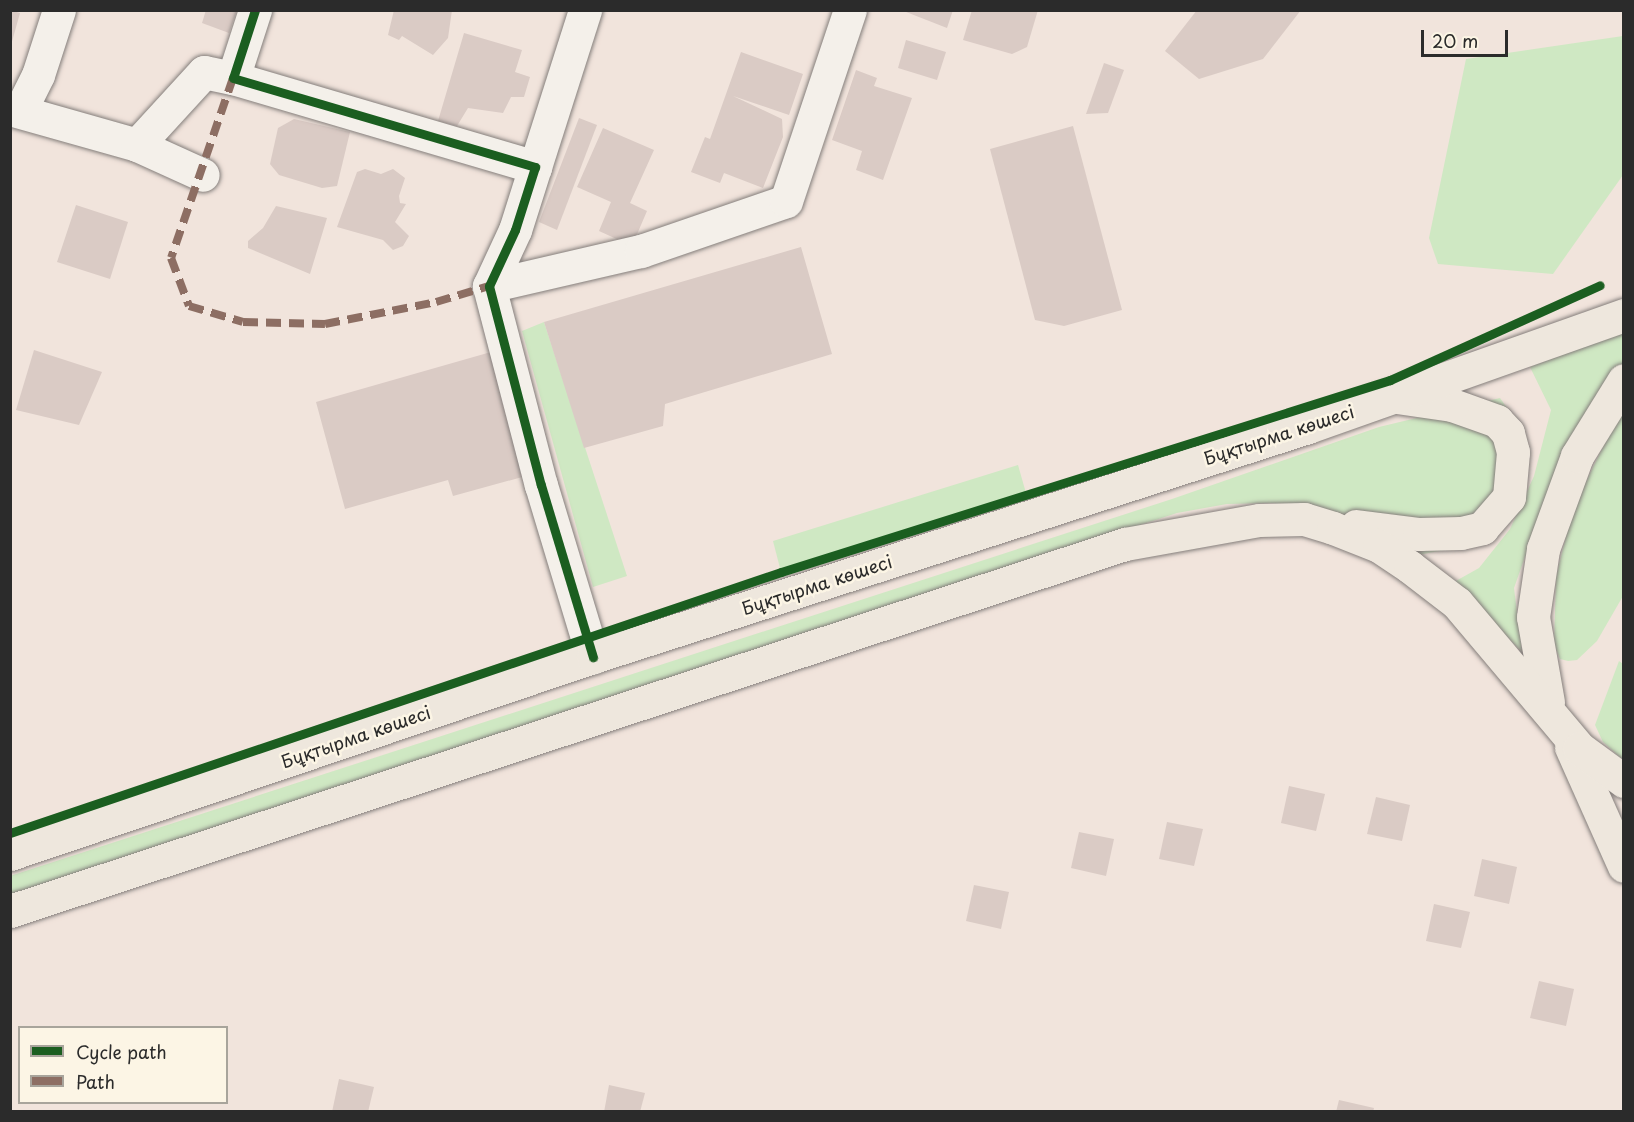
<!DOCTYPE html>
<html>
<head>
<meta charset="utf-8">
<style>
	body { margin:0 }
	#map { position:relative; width:1634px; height:1122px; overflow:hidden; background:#f1e4dc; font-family:"Playpen Sans",sans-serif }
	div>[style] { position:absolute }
	.green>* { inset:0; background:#cfe8c3 }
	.building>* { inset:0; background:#dacbc5 }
	.roads { filter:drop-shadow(0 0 2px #847e7b) drop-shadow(0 0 2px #847e7b) }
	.minor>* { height:33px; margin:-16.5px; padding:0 16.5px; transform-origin:16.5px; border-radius:16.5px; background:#f4f0ea }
	.primary>* { height:33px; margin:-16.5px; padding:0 16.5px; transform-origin:16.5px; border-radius:16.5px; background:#eee7dd }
	.quiet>* { height:8px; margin-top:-4px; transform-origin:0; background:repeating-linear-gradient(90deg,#8d6e63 0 15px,transparent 0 23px) }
	.cycleway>* { height:9px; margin:-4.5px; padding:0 4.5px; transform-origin:4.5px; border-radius:4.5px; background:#1b5e20 }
	span { translate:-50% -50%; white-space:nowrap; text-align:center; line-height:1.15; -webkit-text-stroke:5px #fcf5e5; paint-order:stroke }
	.street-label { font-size:18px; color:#2b2b2b }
	.frame { position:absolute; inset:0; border:12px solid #2b2b2b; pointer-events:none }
	.legend { position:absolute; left:18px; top:1026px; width:210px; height:78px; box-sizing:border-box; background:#fcf5e5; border:2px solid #a8a49b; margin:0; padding:8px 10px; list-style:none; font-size:18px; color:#2b2b2b }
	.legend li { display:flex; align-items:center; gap:12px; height:30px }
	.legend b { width:30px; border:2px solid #a8a49b }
	.scale { position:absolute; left:1421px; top:30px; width:87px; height:27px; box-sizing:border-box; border:3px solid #2b2b2b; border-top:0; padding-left:8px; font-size:18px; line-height:21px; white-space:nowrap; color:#2b2b2b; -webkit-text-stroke:4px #fcf5e5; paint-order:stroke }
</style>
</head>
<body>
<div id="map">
	<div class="green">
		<i style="clip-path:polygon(1623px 36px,1623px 175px,1553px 274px,1438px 264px,1429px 238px,1466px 59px)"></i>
		<i style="clip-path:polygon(544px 322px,627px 576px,593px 587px,522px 331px)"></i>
		<i style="clip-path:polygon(1623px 331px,1623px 366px,1550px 486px,1514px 588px,1522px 652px,1454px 582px,1479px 568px,1510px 529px,1534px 476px,1551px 410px,1530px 367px)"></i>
		<i style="clip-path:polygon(1500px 398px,1521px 428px,1512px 480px,1455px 548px,1418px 555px,1273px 503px,1227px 504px,1177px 513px,11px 894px,10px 876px,1172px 499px,1379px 427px)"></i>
		<i style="clip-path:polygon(1623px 406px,1623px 596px,1597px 641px,1577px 660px,1568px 661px,1560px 659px,1554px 645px,1556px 577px,1573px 508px)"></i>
		<i style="clip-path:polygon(1018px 465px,1026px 493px,781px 572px,773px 541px)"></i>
		<i style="clip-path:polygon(1619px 661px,1623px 664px,1623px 760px,1603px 742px,1595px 725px)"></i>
	</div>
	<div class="building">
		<i style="clip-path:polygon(10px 10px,20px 13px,11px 45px,10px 45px)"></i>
		<i style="clip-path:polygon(206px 10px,237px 10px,229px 33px,202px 23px)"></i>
		<i style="clip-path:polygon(394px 10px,452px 10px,448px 38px,433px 55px,402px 36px,399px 40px,388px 35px)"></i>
		<i style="clip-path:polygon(901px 10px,953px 10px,947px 28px)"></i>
		<i style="clip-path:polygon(972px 10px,1038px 10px,1027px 47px,1012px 54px,963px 40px)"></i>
		<i style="clip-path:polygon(1197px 10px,1301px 10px,1263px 59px,1199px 79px,1165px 51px)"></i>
		<i style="clip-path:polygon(464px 33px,522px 50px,515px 72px,530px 77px,524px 97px,511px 97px,503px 113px,468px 108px,457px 126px,438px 121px)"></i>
		<i style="clip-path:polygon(906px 40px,946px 52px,937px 80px,898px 68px)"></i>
		<i style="clip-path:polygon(741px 52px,803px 74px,789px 115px,733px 96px,782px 119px,783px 137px,763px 188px,724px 173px,720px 183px,691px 172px,705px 137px,710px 139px)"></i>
		<i style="clip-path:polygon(1104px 63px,1124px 70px,1108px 113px,1086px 114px)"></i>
		<i style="clip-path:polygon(856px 70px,877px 78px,874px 86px,912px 98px,883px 180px,856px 170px,862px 151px,832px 140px)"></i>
		<i style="clip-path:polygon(579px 118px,597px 125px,557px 230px,539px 222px)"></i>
		<i style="clip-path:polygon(294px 119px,350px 132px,337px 186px,322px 188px,279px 175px,270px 164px,278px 128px)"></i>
		<i style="clip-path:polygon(1073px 126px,1122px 310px,1064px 326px,1035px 320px,990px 149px)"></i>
		<i style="clip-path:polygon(603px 128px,654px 150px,630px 203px,647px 211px,632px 246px,599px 231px,611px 202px,577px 187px)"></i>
		<i style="clip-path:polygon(365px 169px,381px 174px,393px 169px,405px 178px,399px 196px,400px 203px,406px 204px,395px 222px,409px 236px,403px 246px,393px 250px,383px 240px,337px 227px,357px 172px)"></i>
		<i style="clip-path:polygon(76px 205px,128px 222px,110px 279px,57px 262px)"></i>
		<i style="clip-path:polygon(276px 206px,327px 218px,310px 274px,248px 248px,248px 241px,263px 228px)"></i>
		<i style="clip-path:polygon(801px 247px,832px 354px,665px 404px,663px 426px,584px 448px,544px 322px)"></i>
		<i style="clip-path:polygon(34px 350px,102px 372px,79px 425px,16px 410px)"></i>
		<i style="clip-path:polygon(498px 350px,533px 474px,453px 496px,448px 480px,345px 509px,316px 402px)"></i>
		<i style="clip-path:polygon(1289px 786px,1325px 794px,1316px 831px,1281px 823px)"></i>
		<i style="clip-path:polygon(1376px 797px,1410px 805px,1402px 841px,1367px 834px)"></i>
		<i style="clip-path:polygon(1167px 822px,1203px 829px,1194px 866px,1159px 859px)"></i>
		<i style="clip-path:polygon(1079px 832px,1114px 839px,1106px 876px,1071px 868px)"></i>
		<i style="clip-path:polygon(1482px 859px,1517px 867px,1509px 904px,1474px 896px)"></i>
		<i style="clip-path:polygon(974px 885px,1009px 892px,1001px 929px,966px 921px)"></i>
		<i style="clip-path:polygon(1434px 904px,1470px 912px,1461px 948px,1426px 941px)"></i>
		<i style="clip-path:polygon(1539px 981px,1574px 989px,1566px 1026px,1530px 1018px)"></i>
		<i style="clip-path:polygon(339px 1079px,374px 1087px,368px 1112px,332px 1112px)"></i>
		<i style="clip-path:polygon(609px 1085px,645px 1093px,640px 1112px,604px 1112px)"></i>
		<i style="clip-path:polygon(1339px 1100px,1374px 1108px,1373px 1112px,1336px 1112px)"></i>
	</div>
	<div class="roads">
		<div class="minor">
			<i style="left:255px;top:10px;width:71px;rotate:107.9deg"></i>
			<i style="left:233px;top:78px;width:315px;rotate:16.4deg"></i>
			<i style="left:535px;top:167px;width:66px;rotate:107.6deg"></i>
			<i style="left:515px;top:230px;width:62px;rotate:114.9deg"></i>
			<i style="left:489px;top:286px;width:206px;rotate:75.4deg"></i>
			<i style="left:541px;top:485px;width:180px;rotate:73.2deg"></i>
			<i style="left:10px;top:109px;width:132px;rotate:15.8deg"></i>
			<i style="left:137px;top:145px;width:99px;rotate:-47.5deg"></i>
			<i style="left:204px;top:72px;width:30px;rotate:12deg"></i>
			<i style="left:20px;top:111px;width:40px;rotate:-63.4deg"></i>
			<i style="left:38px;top:75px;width:68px;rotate:-72.1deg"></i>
			<i style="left:137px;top:145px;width:72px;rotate:24.4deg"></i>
			<i style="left:535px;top:167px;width:165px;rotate:-72.3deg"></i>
			<i style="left:489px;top:286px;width:156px;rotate:-13deg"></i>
			<i style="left:641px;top:251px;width:153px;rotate:-19deg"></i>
			<i style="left:786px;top:201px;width:201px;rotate:-71.5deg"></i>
		</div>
		<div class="primary">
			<i style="left:1356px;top:526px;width:64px;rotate:7.2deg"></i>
			<i style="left:1419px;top:534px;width:42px;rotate:-1.4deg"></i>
			<i style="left:1461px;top:533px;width:22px;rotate:-13deg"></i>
			<i style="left:1482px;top:528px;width:41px;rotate:-48.9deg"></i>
			<i style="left:1509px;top:497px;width:45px;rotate:-84.9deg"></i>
			<i style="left:1513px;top:452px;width:20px;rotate:-105deg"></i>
			<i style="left:1508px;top:433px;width:16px;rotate:-133deg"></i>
			<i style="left:1497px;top:421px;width:48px;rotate:-160.4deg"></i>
			<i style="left:1452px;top:405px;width:56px;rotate:-171.7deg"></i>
			<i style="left:1548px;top:702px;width:86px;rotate:-100deg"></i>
			<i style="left:1533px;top:617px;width:69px;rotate:-81.6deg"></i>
			<i style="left:1543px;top:549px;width:99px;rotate:-69.9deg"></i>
			<i style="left:1577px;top:456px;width:89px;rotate:-58.3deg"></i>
			<i style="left:1571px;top:747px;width:130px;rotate:66deg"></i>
			<i style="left:10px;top:854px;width:615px;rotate:-18.67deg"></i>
			<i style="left:593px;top:657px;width:751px;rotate:-17.83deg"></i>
			<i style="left:1308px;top:427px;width:335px;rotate:-19.5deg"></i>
			<i style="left:10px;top:911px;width:1174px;rotate:-18.22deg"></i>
			<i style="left:1125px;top:544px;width:136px;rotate:-10.2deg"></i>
			<i style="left:1259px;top:520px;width:45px;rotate:-1.3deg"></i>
			<i style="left:1304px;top:519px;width:30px;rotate:17deg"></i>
			<i style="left:1333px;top:528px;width:49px;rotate:21.4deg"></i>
			<i style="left:1379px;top:546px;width:37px;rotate:34deg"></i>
			<i style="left:1410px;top:567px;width:59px;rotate:37.5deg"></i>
			<i style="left:1457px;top:603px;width:189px;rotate:49.9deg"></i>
			<i style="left:1579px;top:748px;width:56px;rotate:36.3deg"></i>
		</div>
	</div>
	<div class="quiet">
		<i style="left:233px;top:78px;width:190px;rotate:109deg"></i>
		<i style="left:171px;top:258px;width:51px;rotate:69.4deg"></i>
		<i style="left:189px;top:306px;width:56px;rotate:16.5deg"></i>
		<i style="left:243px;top:322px;width:82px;rotate:1.4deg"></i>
		<i style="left:325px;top:324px;width:113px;rotate:-11.2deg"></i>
		<i style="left:436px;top:302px;width:55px;rotate:-16.8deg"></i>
	</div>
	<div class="cycleway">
		<i style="left:255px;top:10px;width:71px;rotate:107.9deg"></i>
		<i style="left:233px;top:78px;width:315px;rotate:16.4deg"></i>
		<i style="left:535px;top:167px;width:66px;rotate:107.6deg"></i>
		<i style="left:515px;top:230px;width:62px;rotate:114.9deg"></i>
		<i style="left:489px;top:286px;width:206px;rotate:75.4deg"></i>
		<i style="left:541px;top:485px;width:180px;rotate:73.2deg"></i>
		<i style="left:10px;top:833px;width:814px;rotate:-18.7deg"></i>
		<i style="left:781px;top:572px;width:639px;rotate:-17.5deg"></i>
		<i style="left:1390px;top:380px;width:230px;rotate:-24.3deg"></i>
	</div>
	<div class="street-label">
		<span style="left:1279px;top:435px;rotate:-18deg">Бұқтырма көшесі</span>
		<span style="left:817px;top:585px;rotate:-18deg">Бұқтырма көшесі</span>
		<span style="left:356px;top:737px;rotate:-19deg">Бұқтырма көшесі</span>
	</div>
	<div class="frame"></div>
	<ul class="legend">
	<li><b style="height:8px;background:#1b5e20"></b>Cycle path</li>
	<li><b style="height:8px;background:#8d6e63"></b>Path</li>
	</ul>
	<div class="scale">20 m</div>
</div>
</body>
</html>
